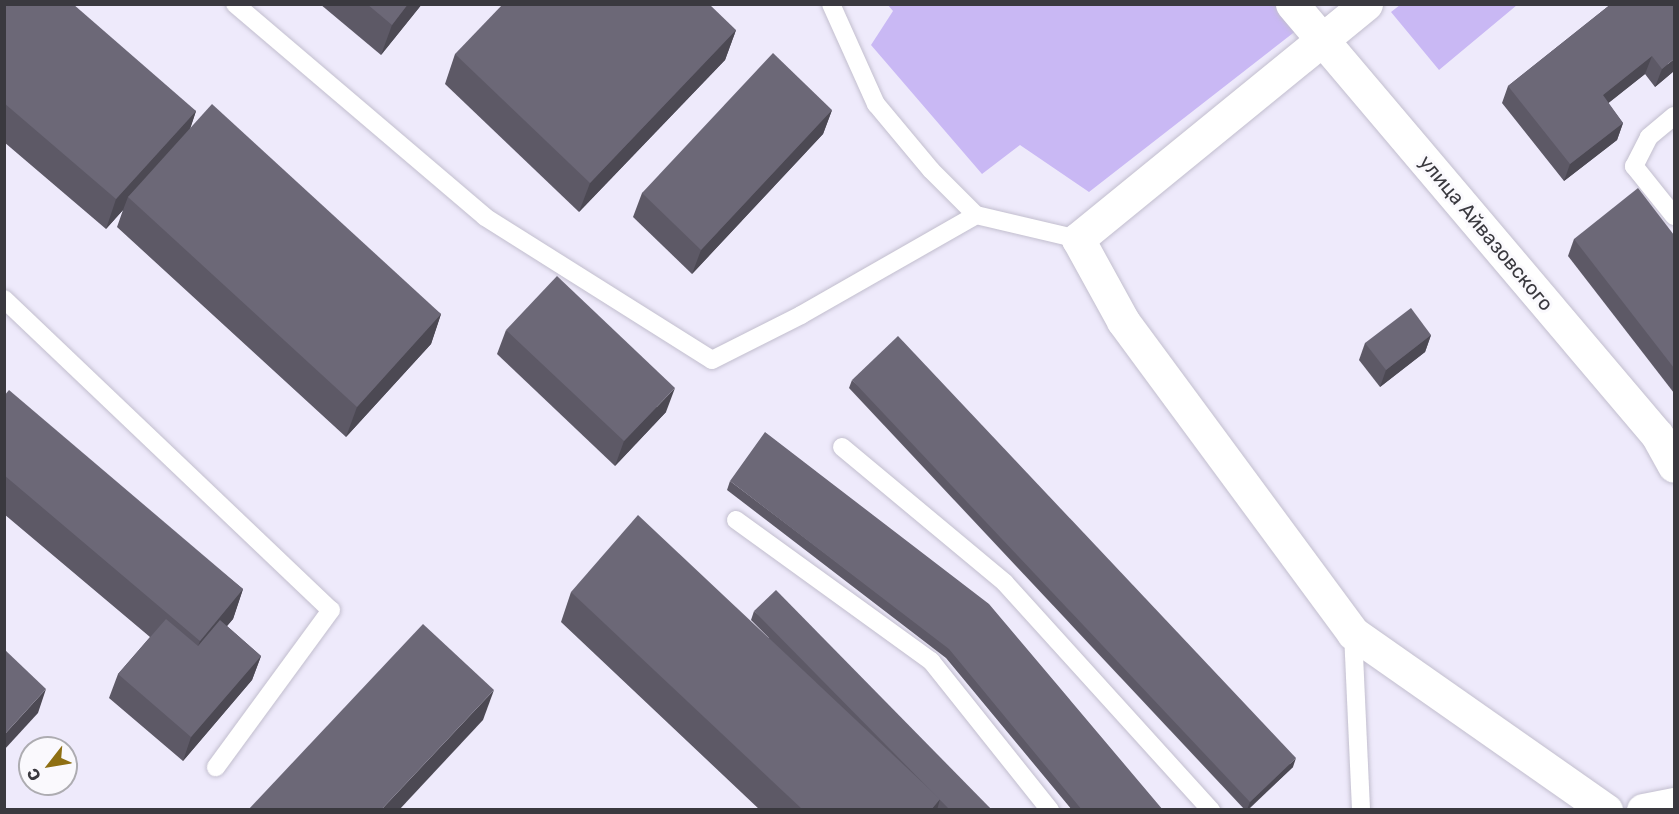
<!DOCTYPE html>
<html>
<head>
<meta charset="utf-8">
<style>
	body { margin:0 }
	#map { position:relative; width:1679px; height:814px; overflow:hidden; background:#eeeafb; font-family:Rubik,sans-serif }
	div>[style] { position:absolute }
	.green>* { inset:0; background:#c9b8f4 }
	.roads { filter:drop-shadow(0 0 2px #c2bece) drop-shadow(0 0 2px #c2bece) }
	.service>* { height:18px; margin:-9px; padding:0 9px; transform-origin:9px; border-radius:9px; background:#fff }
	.minor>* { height:33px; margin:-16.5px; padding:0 16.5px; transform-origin:16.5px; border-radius:16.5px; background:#fff }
	.wall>* { inset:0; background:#5d5966 }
	.shaded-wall>* { inset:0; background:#4c4953 }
	.building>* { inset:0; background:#6c6877 }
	span { translate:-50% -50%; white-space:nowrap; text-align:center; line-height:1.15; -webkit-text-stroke:6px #faf9fd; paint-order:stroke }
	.street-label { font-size:20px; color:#3a393f }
	.frame { position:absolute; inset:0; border:6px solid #3a393f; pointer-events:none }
	.north { position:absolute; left:18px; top:736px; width:60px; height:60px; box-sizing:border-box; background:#faf9fd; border:2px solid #adacb1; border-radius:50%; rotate:239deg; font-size:16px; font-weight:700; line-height:24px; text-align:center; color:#3a393f }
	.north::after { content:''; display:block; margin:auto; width:21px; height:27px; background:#8e6f13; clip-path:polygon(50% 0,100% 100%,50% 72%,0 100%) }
</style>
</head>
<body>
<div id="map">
	<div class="green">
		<i style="clip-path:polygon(887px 4px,1276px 5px,1297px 30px,1089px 192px,1020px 145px,982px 174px,871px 45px,893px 11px)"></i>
		<i style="clip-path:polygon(1400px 5px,1400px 4px,1517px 5px,1439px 70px,1391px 12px)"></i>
	</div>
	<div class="roads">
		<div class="service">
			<i style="left:235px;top:4px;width:328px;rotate:40.4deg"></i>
			<i style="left:485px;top:217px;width:268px;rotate:32.2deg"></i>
			<i style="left:712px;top:360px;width:100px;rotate:-26.8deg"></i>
			<i style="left:801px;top:315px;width:202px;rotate:-29.7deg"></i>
			<i style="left:831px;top:4px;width:110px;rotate:65.8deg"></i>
			<i style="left:876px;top:104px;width:86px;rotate:50.2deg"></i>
			<i style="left:931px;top:170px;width:64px;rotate:45deg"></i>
			<i style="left:976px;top:215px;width:105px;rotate:13.2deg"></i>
			<i style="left:1674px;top:116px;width:33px;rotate:140deg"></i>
			<i style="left:1649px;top:137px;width:33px;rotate:117deg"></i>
			<i style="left:1634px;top:166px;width:64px;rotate:51.3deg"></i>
			<i style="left:4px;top:299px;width:451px;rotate:43.6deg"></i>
			<i style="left:331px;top:610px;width:195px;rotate:126.2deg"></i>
			<i style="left:842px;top:447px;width:212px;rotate:39.8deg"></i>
			<i style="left:1005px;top:583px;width:307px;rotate:47.8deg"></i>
			<i style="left:736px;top:520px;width:241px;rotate:35.9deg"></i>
			<i style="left:931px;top:661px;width:191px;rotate:51.4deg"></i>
			<i style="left:1353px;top:633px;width:177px;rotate:87.4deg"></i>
		</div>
		<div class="minor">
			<i style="left:1292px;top:4px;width:565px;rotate:49.74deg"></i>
			<i style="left:1657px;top:435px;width:35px;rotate:61deg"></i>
			<i style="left:1366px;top:4px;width:372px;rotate:140.8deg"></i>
			<i style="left:1078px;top:239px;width:94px;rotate:61.2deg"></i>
			<i style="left:1123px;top:321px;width:388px;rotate:53.6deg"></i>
			<i style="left:1353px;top:633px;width:309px;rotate:35deg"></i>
			<i style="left:1643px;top:810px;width:32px;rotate:-11deg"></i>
		</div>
	</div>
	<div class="wall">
		<i style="clip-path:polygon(4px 4px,196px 111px,190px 129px,441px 314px,431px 344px,346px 437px,117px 227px,123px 210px,106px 229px,4px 142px)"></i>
		<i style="clip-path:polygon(320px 4px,422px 4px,381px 55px)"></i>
		<i style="clip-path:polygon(1611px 4px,1674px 71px,1655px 87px,1645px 74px,1608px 103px,1623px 123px,1617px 140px,1564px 181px,1502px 103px,1508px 86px)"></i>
		<i style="clip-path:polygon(736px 30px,725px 60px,579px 212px,445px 84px,455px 54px)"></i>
		<i style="clip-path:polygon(832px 110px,823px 134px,692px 274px,633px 217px,642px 193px)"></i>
		<i style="clip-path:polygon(1674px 235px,1674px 393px,1568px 256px,1574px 239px)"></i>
		<i style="clip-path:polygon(506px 330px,666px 412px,615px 466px,497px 354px)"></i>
		<i style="clip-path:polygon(1431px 335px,1425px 352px,1380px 387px,1359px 360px,1365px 343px)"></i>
		<i style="clip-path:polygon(852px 380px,1293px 767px,1248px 810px,1245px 810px,849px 388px)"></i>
		<i style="clip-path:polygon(4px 396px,243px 589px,233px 619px,227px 626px,261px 656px,252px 680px,183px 761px,109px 698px,118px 674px,150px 637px,4px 514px)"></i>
		<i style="clip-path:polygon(730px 481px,1163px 810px,1072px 810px,946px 658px,727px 490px)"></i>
		<i style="clip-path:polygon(571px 592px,769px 638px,751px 620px,754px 611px,992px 810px,938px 810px,937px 808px,937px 810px,760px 810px,561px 622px)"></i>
	</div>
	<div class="shaded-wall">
		<i style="clip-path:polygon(408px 4px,422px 4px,381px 55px,392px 25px)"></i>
		<i style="clip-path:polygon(736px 30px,725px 60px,579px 212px,590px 183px)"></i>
		<i style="clip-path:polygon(1652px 56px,1645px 74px,1596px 113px,1603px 95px)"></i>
		<i style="clip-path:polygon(1674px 59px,1674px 71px,1655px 87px,1662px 69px)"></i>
		<i style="clip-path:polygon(832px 110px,823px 134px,692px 274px,701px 250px)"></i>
		<i style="clip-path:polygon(196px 111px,186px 141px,128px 197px,123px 210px,106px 229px,116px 199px)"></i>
		<i style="clip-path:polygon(1623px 123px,1617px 140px,1564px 181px,1570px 164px)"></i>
		<i style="clip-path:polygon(441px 314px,431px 344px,346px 437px,357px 407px)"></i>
		<i style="clip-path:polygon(1431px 335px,1425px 352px,1380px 387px,1386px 370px)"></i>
		<i style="clip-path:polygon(675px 388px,666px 412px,615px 466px,624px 441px)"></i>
		<i style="clip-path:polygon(243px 589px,233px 619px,189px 670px,200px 641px)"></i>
		<i style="clip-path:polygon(261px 656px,252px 680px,183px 761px,191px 737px)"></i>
		<i style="clip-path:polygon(46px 689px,38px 713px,4px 750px,4px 735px)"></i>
		<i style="clip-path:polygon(494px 690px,483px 720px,399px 810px,381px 810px)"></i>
		<i style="clip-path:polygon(1296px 758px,1293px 767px,1247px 810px,1250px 802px)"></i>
		<i style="clip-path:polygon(940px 799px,937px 810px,931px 810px)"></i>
	</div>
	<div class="building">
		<i style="clip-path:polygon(4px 4px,73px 4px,196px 111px,116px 199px,4px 103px)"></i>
		<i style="clip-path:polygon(367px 4px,408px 4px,392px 25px)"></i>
		<i style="clip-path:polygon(503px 4px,709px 4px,736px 30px,590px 183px,455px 54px)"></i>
		<i style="clip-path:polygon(1611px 4px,1674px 4px,1674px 59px,1662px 69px,1652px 56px,1603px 95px,1623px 123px,1570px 164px,1508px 86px)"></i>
		<i style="clip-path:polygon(773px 53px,832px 110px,701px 250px,642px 193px)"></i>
		<i style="clip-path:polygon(212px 104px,441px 314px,357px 407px,128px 197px)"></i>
		<i style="clip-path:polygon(1638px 188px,1674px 235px,1674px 368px,1574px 239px)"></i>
		<i style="clip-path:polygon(557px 276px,675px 388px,624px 441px,506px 330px)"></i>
		<i style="clip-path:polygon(1411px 308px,1431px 335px,1386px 370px,1365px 343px)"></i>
		<i style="clip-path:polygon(898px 336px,1296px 758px,1250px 802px,852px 380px)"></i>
		<i style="clip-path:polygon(9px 390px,243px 589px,200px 641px,4px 475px,4px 396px)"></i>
		<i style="clip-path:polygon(765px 432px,989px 604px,1163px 810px,1082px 810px,949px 649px,730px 481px)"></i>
		<i style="clip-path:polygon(638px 515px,940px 799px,931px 810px,803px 810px,571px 592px)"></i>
		<i style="clip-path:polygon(776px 590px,992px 810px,950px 810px,754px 611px)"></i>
		<i style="clip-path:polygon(166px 619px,198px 646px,220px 620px,261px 656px,191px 737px,118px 674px)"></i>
		<i style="clip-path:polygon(423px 624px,494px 690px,381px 810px,248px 810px)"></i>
		<i style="clip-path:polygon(4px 649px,46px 689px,4px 735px)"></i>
	</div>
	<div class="street-label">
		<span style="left:1486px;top:233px;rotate:50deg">улица Айвазовского</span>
	</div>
	<div class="frame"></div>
	<div class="north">С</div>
</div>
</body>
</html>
